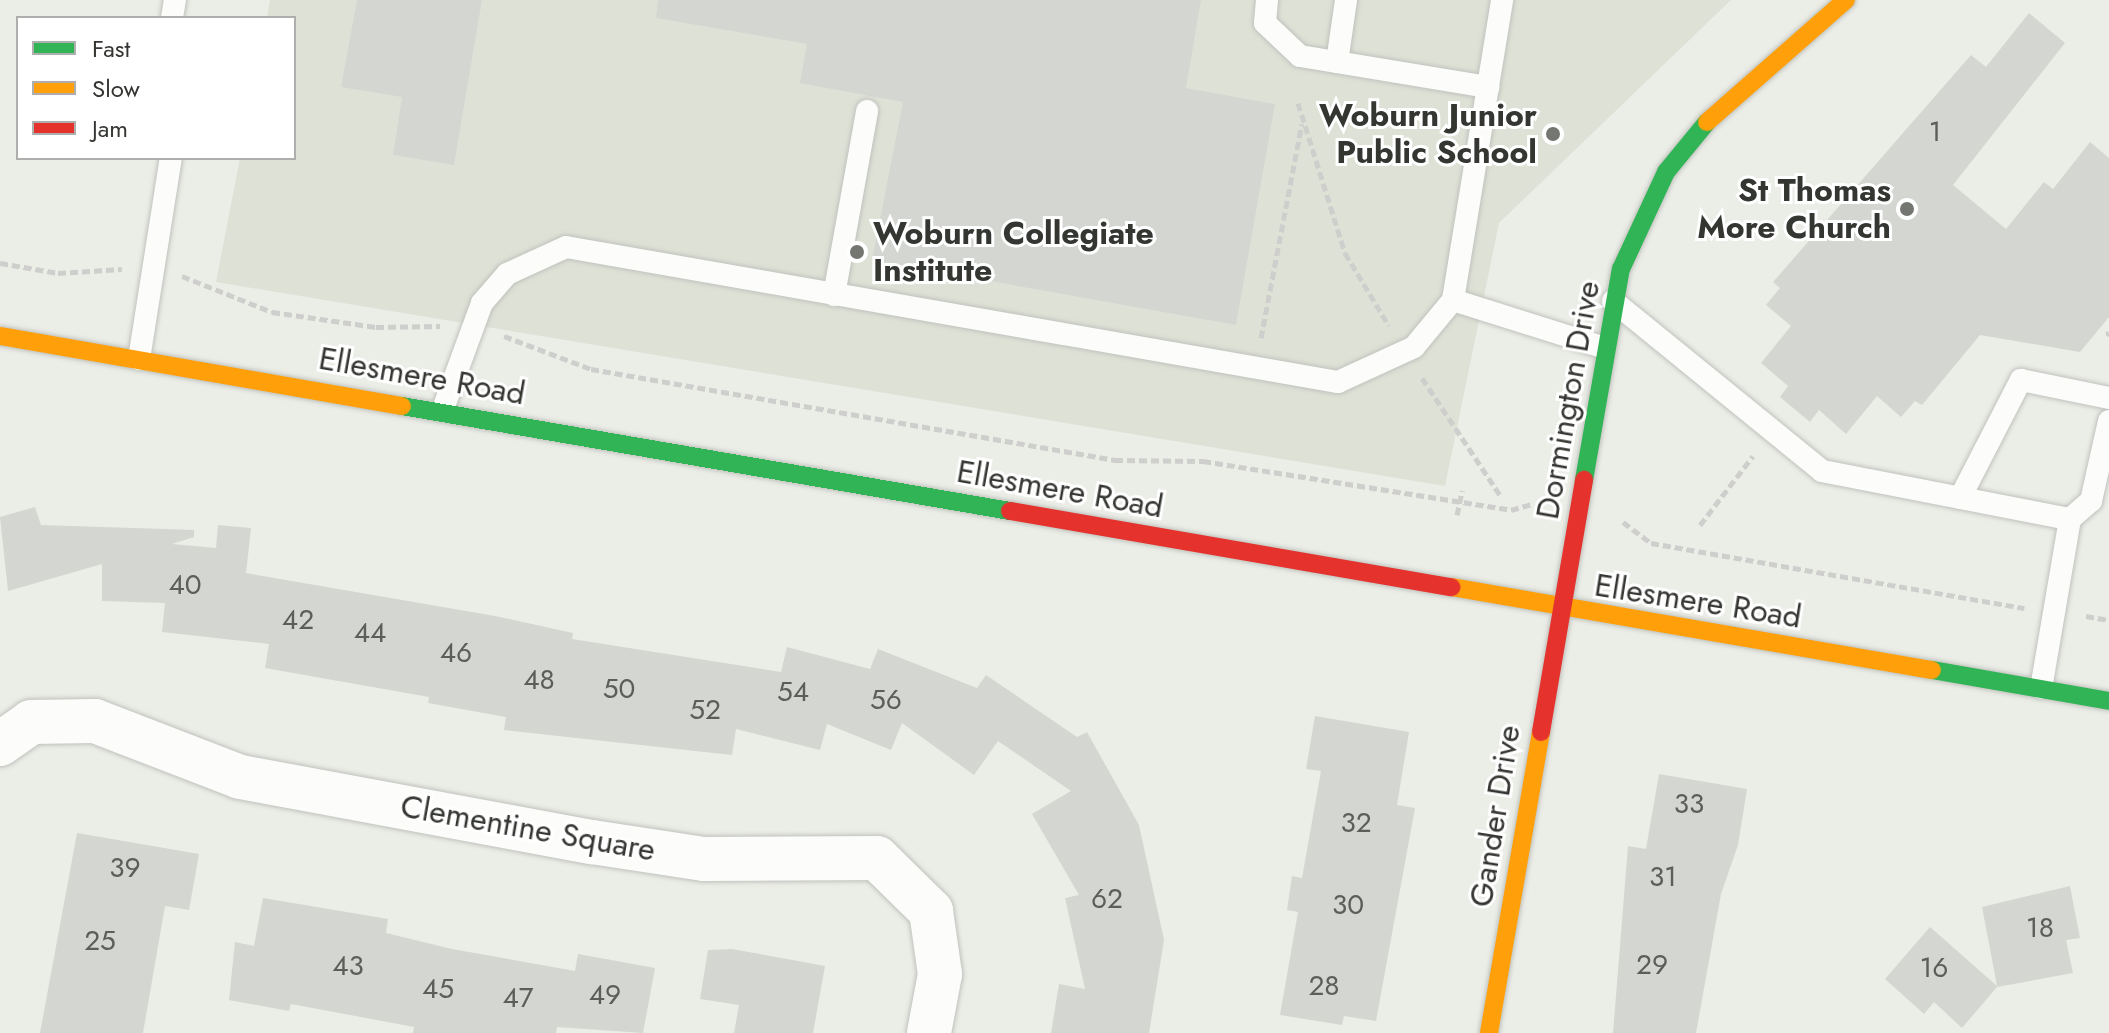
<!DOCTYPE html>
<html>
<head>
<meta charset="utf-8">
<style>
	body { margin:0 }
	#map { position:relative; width:2109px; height:1033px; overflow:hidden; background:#ebede7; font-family:Jost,sans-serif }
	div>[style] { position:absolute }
	.built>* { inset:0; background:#dee2d6 }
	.building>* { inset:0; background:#d4d6d2 }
	.path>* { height:5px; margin-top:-2.5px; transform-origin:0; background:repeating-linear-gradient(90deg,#cececd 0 8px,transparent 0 12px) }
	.roads { filter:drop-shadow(0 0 2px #c0c2bd) drop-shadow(0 0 2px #c0c2bd) }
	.lane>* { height:22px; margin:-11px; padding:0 11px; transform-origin:11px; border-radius:11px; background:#fcfcfb }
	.street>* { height:44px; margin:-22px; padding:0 22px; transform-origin:22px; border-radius:22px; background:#fcfcfb }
	.fast>* { height:18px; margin:-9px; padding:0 9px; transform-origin:9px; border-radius:9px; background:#30b455 }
	.slow>* { height:18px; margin:-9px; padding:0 9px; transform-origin:9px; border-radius:9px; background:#ff9f0a }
	.jam>* { height:18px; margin:-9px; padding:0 9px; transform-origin:9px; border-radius:9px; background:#e5322d }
	.dots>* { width:22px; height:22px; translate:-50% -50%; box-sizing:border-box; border:4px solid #fff; border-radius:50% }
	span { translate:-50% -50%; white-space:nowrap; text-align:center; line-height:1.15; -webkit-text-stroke:6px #fff; paint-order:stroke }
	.number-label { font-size:28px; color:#5c5e5a }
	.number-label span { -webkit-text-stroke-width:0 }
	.poi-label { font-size:32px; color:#343632; font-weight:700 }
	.right { translate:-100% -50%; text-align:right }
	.left { translate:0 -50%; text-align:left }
	.street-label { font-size:32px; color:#343632 }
	.legend { position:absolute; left:16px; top:16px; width:280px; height:144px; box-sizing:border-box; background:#fff; border:2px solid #aeafad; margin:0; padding:10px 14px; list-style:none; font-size:24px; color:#343632 }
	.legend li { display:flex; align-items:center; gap:16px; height:40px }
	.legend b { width:40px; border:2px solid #aeafad }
</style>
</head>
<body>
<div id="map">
	<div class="built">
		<i style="clip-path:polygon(270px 0,1731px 0,1499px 223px,1445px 486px,216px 282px,240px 158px,294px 158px,294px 18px,267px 18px)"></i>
	</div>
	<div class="building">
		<i style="clip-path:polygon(357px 0,482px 0,454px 165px,393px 155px,402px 97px,341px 87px)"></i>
		<i style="clip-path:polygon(658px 0,1201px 0,1186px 88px,1275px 104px,1236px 325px,872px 260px,903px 102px,800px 83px,807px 44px,656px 18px)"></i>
		<i style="clip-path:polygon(2029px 13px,2065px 43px,1953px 185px,2006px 229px,2044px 182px,2053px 189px,2090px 142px,2109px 158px,2109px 317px,2080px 352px,1980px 335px,1922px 405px,1915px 401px,1901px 417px,1877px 396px,1846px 434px,1819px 410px,1810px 422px,1780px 397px,1788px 386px,1761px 363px,1791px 326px,1766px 305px,1780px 288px,1773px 282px,1971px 55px,1986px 67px)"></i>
		<i style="clip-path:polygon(35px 507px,41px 525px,194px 530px,194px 537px,172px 544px,216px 548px,218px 525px,251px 528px,246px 573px,495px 616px,573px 633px,572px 639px,781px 672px,787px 647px,870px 669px,878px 649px,977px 688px,986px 675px,1077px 737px,1087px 732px,1139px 825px,1164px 940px,1149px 1033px,1051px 1033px,1059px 984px,1085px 989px,1065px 898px,1079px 895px,1032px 814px,1071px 791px,998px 741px,974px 775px,902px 723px,891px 750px,827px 724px,820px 750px,736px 729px,732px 755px,504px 730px,506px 717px,428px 703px,429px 697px,265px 668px,269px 644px,162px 632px,165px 603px,102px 601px,102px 564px,8px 591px,0 517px)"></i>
		<i style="clip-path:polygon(1315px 716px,1409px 732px,1397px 805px,1415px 808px,1376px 1021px,1344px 1016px,1342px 1025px,1280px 1015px,1298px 912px,1287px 910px,1292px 876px,1302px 878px,1321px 771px,1306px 769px)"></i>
		<i style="clip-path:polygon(1659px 774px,1747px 789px,1738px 845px,1721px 894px,1696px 1033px,1613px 1033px,1628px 846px,1646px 849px)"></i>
		<i style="clip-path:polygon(77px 833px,199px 854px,189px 910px,165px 906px,143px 1033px,40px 1033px)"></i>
		<i style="clip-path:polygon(2070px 886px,2080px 938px,2066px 940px,2073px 973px,1997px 987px,1962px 1028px,1934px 1002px,1924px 1014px,1885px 979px,1930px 927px,1997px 986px,1982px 907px)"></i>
		<i style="clip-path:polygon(263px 898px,388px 919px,386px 933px,452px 949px,575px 971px,578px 954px,655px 968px,643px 1033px,557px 1027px,556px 1033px,413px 1033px,414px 1027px,291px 1004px,289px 1011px,229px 1000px,235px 942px,254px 946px)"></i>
		<i style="clip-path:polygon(732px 949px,825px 966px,813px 1033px,734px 1033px,739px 1005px,700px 999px,708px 950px)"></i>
	</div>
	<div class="path">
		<i style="left:1298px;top:103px;width:157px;rotate:72.6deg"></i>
		<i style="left:1345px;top:253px;width:85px;rotate:58.9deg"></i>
		<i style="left:0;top:263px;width:59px;rotate:9.8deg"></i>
		<i style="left:58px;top:273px;width:64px;rotate:-3.6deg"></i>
		<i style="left:182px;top:276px;width:97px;rotate:21.8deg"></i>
		<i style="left:272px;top:312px;width:105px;rotate:8.2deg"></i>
		<i style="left:376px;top:327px;width:64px;rotate:-0.9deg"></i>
		<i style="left:2106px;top:334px;width:3px;rotate:-18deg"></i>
		<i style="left:504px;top:336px;width:93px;rotate:20.8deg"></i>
		<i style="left:591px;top:369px;width:532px;rotate:9.85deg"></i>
		<i style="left:1115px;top:460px;width:88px;rotate:0.7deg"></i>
		<i style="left:1203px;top:461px;width:312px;rotate:9deg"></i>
		<i style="left:1511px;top:510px;width:22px;rotate:-16deg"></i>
		<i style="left:1261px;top:338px;width:218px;rotate:-79.2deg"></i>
		<i style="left:1422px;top:378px;width:144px;rotate:56.3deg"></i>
		<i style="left:1457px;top:515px;width:25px;rotate:-78deg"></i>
		<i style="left:1623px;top:522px;width:35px;rotate:37deg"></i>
		<i style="left:1651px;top:543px;width:379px;rotate:9.9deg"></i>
		<i style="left:1700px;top:525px;width:87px;rotate:-52.5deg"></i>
		<i style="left:2086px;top:616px;width:23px;rotate:10deg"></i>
	</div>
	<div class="roads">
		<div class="lane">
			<i style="left:1267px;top:0;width:23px;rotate:95deg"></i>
			<i style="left:1265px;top:23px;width:48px;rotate:43.3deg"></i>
			<i style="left:1300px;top:56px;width:191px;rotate:9.4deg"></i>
			<i style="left:172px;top:18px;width:18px;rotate:-81deg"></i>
			<i style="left:1337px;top:62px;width:63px;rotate:-81.7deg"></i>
			<i style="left:834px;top:295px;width:187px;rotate:-79.8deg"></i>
			<i style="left:1453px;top:300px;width:304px;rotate:-80.7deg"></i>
			<i style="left:1613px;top:301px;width:269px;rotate:39.1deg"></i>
			<i style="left:1822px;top:471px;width:253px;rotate:11deg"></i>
			<i style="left:2070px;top:519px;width:171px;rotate:99.7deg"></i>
			<i style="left:139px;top:359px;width:204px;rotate:-81deg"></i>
			<i style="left:443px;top:409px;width:113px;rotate:-69.8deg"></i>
			<i style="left:482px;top:303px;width:38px;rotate:-49deg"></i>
			<i style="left:507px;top:274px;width:65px;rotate:-24.6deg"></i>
			<i style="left:566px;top:247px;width:784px;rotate:9.92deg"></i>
			<i style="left:1338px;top:382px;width:84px;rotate:-24.7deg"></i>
			<i style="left:1414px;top:347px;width:61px;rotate:-50.3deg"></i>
			<i style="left:1453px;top:300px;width:159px;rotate:17.5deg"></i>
			<i style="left:1960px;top:498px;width:133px;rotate:-62.7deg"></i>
			<i style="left:2021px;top:380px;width:90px;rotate:11.6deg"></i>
			<i style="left:2070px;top:519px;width:28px;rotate:-41deg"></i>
			<i style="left:2091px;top:501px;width:82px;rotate:-77.3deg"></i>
		</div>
		<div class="street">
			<i style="left:0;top:744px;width:38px;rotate:-35deg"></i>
			<i style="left:31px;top:722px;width:64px;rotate:-0.9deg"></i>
			<i style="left:95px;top:721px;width:155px;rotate:21.1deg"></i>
			<i style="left:240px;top:777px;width:358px;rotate:10.5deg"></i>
			<i style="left:592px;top:842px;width:113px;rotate:8.6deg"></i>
			<i style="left:704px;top:859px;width:173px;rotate:-0.3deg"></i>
			<i style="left:877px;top:858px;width:76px;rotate:44.5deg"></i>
			<i style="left:931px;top:911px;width:64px;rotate:81.9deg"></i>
			<i style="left:940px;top:974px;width:60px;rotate:100.6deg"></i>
		</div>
		<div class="fast">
			<i style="left:402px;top:406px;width:617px;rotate:9.8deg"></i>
			<i style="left:1584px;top:480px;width:214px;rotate:-80.1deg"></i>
			<i style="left:1621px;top:269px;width:107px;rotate:-65.1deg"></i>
			<i style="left:1666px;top:172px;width:65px;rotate:-50.6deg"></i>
			<i style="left:1932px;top:670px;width:180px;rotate:9.9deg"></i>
		</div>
		<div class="slow">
			<i style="left:1707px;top:122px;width:185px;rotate:-41.3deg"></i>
			<i style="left:0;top:336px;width:408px;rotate:9.9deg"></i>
			<i style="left:1451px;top:587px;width:488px;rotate:9.8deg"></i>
			<i style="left:1489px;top:1033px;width:305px;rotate:-80.2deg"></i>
		</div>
		<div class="jam">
			<i style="left:1010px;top:511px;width:448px;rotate:9.8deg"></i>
			<i style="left:1541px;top:732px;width:256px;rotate:-80.3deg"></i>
		</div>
	</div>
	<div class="dots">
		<i style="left:1553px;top:134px;background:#747671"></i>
		<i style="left:1907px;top:209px;background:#747671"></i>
		<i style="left:857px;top:252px;background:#747671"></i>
	</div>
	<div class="number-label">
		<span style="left:1935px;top:132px">1</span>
		<span style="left:185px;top:585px">40</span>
		<span style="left:298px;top:620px">42</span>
		<span style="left:370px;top:633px">44</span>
		<span style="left:456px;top:653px">46</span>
		<span style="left:539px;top:680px">48</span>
		<span style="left:619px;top:689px">50</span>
		<span style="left:793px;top:692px">54</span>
		<span style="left:886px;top:700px">56</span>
		<span style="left:705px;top:710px">52</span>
		<span style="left:1689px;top:804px">33</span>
		<span style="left:1356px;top:823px">32</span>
		<span style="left:125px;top:868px">39</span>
		<span style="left:1663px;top:877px">31</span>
		<span style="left:1107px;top:899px">62</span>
		<span style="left:1348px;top:905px">30</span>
		<span style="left:2040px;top:928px">18</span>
		<span style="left:100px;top:941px">25</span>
		<span style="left:1652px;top:965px">29</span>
		<span style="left:348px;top:966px">43</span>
		<span style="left:1934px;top:968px">16</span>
		<span style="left:1324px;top:986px">28</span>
		<span style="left:438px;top:989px">45</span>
		<span style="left:605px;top:995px">49</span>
		<span style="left:518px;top:998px">47</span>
	</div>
	<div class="poi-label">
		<span class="right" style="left:1537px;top:134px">Woburn Junior<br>Public School</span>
		<span class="right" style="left:1891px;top:209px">St Thomas<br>More Church</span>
		<span class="left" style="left:873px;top:252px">Woburn Collegiate<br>Institute</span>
	</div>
	<div class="street-label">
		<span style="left:422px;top:376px;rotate:10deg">Ellesmere Road</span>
		<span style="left:1568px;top:400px;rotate:-80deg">Dormington Drive</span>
		<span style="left:1060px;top:489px;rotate:10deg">Ellesmere Road</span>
		<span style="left:1698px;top:601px;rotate:9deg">Ellesmere Road</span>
		<span style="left:1495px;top:816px;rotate:-81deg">Gander Drive</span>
		<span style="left:528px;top:828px;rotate:10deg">Clementine Square</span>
	</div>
	<ul class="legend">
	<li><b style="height:10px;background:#30b455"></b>Fast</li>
	<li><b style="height:10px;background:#ff9f0a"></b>Slow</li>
	<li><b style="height:10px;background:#e5322d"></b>Jam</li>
	</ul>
</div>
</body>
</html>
